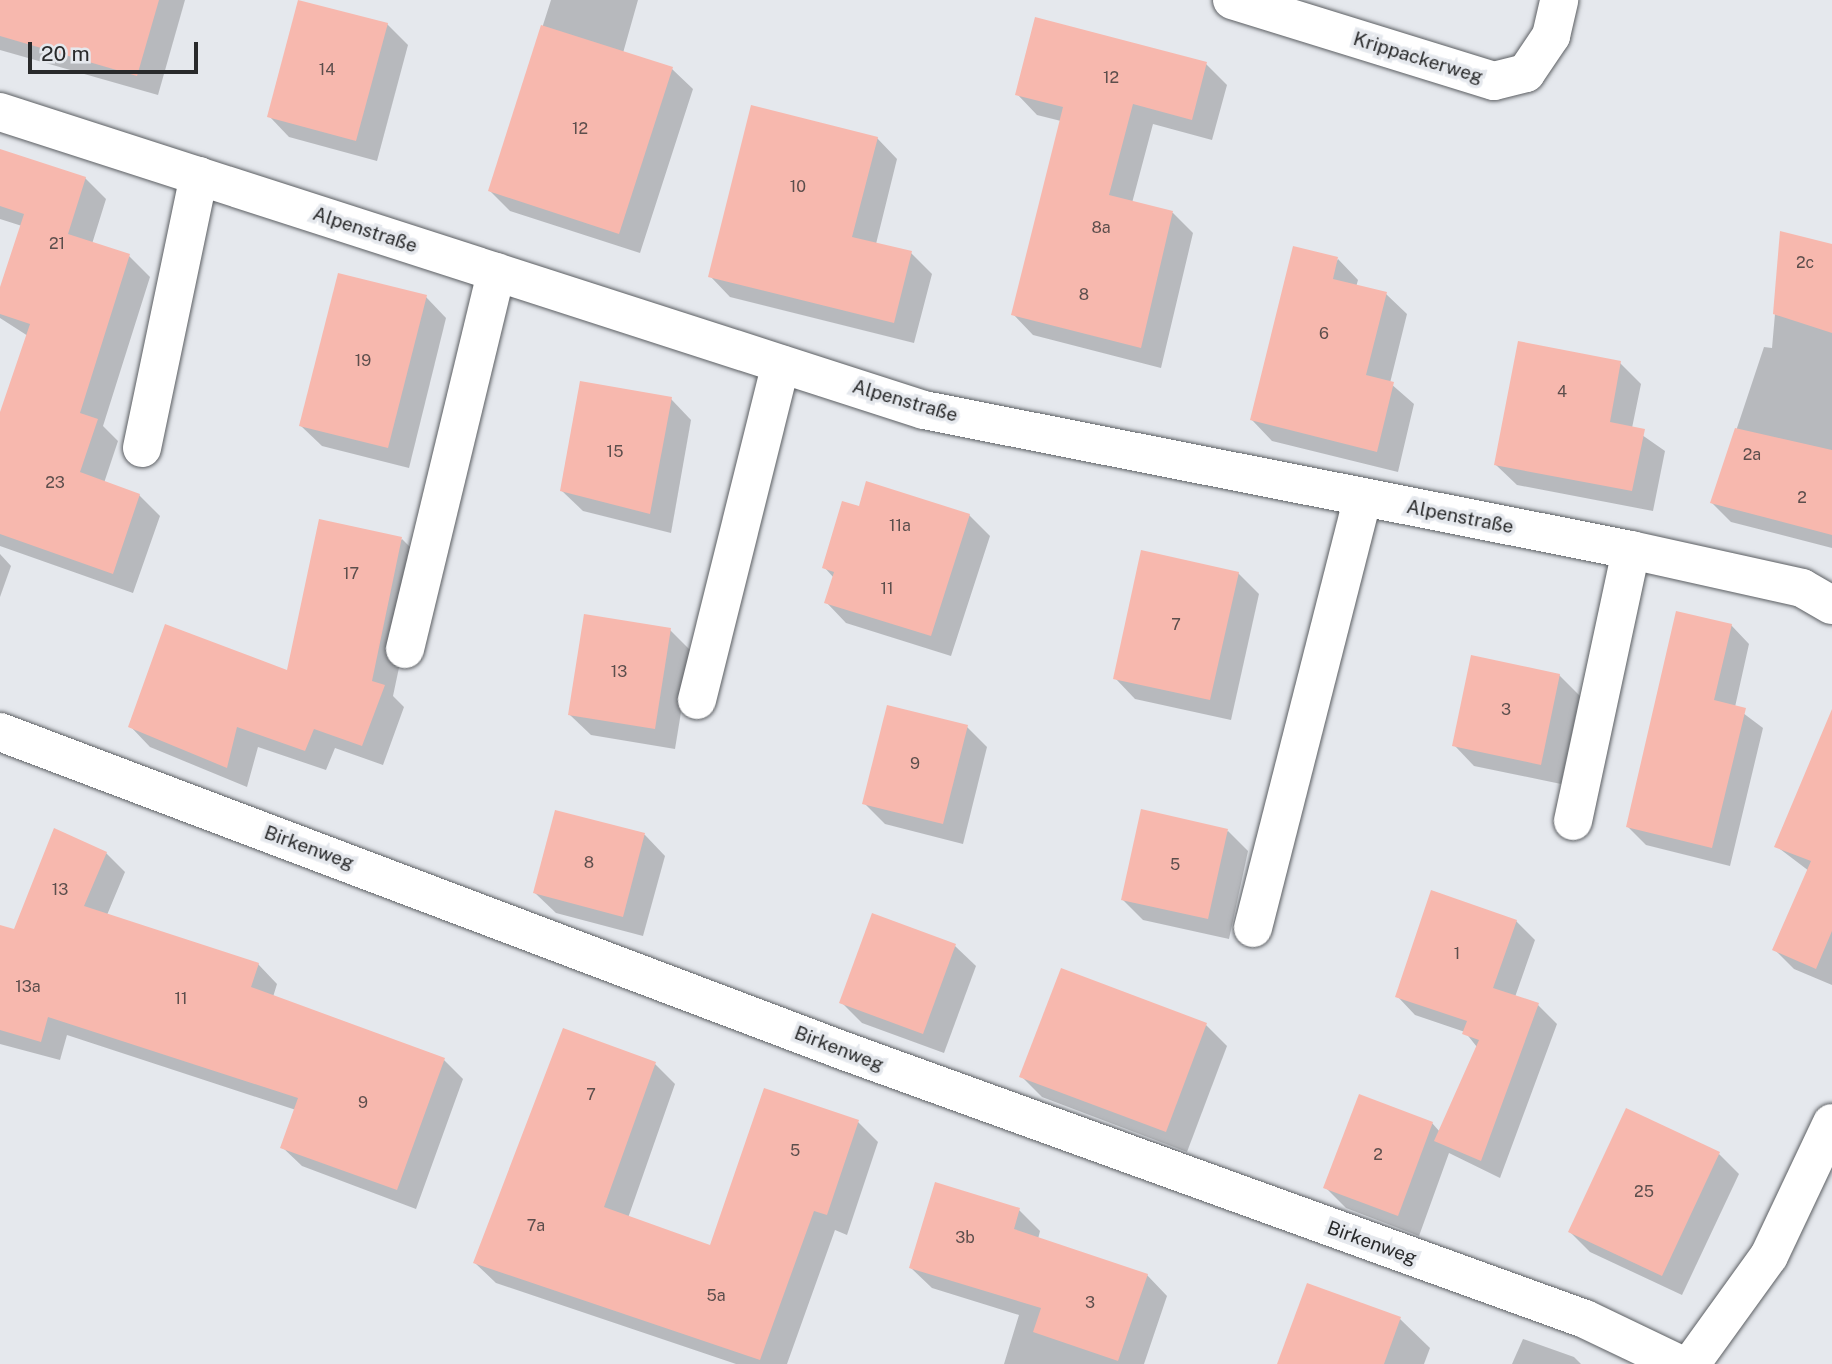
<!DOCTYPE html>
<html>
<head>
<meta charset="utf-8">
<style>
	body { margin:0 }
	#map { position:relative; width:1832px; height:1364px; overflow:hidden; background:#e5e8ed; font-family:"Public Sans",sans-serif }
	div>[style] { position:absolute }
	.shadow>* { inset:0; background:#0003 }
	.building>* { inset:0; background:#f7b8ae }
	.roads { filter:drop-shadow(0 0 2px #5c5f63) drop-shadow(0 0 2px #5c5f63) }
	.minor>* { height:38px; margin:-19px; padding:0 19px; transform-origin:19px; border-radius:19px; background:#fff }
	span { translate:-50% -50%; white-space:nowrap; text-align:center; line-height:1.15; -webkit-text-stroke:7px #e5e8ed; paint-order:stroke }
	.number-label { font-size:16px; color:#5c4e4c }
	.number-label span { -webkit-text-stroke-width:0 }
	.street-label { font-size:19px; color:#292a2b }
	.scale { position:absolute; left:28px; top:42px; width:170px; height:32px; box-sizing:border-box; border:4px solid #292a2b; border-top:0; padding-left:9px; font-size:21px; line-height:24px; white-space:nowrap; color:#292a2b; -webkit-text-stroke:5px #e5e8ed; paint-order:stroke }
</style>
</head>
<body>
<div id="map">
	<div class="shadow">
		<i style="clip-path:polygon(0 0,185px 0,158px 95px,0 50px)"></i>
		<i style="clip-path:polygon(551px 0,638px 0,623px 53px,672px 69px,693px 89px,640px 253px,510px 211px,490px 191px)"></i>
		<i style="clip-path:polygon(387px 24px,408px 45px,377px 161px,289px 137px,269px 116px)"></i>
		<i style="clip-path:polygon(1206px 64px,1227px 85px,1212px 140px,1153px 124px,1132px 203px,1173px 213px,1193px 233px,1161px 368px,1033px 335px,1013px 314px,1061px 121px,1037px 115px,1017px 94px)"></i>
		<i style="clip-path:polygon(877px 138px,897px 159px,876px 244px,911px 253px,932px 274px,914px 343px,730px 297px,710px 276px)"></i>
		<i style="clip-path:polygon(0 151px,85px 178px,106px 199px,92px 244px,129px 256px,150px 277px,103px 426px,118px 441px,104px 483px,139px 495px,160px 516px,133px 593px,0 546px,0 418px,28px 336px,0 318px,0 292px,22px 226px,0 219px)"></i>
		<i style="clip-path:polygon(1782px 234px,1832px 245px,1832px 548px,1731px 522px,1712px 503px,1764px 347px,1772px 348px)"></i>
		<i style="clip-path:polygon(1338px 259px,1358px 280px,1356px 287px,1386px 294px,1407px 314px,1390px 383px,1414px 404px,1398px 472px,1272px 441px,1252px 420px)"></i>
		<i style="clip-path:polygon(426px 297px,446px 318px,409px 468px,322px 446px,301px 426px)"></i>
		<i style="clip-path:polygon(1620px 363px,1641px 384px,1632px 428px,1665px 451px,1653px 511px,1517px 485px,1496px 465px)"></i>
		<i style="clip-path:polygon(671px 399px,691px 420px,671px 533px,583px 511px,562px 491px)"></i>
		<i style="clip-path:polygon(860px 509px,969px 515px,990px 536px,951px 656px,846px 623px,826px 602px,834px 578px,824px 567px)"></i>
		<i style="clip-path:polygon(402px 539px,422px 559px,393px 696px,404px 707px,383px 765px,335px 748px,326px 770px,258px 747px,247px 787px,150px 747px,130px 726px,289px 672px)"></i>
		<i style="clip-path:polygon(0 554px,11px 566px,0 597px)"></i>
		<i style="clip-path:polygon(1238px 573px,1259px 594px,1231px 720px,1135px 699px,1115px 678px)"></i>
		<i style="clip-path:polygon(1731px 625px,1749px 644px,1735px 707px,1763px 728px,1730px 866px,1646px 845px,1628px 827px)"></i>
		<i style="clip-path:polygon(670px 630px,691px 651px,675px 749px,591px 735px,570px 715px)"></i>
		<i style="clip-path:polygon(1559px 675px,1580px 696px,1561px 784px,1474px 766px,1454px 745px)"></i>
		<i style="clip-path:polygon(1832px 723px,1832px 985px,1794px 969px,1774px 949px,1809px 871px,1776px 846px)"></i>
		<i style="clip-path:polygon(967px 727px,987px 747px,963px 844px,885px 824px,864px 803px)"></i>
		<i style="clip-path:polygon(556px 812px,645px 835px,665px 856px,643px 936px,556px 913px,535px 893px)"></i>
		<i style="clip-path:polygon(1228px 831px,1248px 851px,1229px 939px,1143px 920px,1123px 900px)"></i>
		<i style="clip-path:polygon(106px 853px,125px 872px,107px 915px,258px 964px,277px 984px,273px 997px,444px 1060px,463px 1079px,416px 1209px,302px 1166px,282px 1147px,296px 1110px,67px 1035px,60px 1060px,0 1044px,0 927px,15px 931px)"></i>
		<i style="clip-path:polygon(1516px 921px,1535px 940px,1515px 997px,1538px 1005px,1557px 1024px,1500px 1178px,1449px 1153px,1419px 1236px,1346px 1208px,1325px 1187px,1432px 1123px,1440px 1132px,1477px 1047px,1465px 1032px,1415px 1015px,1397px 996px)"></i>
		<i style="clip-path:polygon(955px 946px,976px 966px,944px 1053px,862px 1023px,841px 1002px)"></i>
		<i style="clip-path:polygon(1062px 970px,1206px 1025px,1227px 1046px,1187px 1152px,1042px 1097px,1021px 1076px)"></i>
		<i style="clip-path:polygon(655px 1064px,675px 1084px,628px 1218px,711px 1247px,858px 1122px,878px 1142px,847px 1235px,835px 1230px,787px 1364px,736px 1364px,496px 1283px,475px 1263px)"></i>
		<i style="clip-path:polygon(1719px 1154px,1739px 1174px,1682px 1295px,1590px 1252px,1570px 1232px)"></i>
		<i style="clip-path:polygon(936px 1185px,1019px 1210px,1040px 1231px,1038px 1239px,1147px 1275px,1167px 1296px,1144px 1364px,1004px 1364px,1019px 1315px,932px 1288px,911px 1268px)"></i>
		<i style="clip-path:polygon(1400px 1319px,1430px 1348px,1424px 1364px,1279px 1364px)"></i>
		<i style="clip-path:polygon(1523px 1339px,1574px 1357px,1581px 1364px,1512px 1364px)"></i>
	</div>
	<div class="building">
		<i style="clip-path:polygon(0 0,159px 0,137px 76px,0 36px)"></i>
		<i style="clip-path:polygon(298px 0,388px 23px,356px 141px,267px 117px)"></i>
		<i style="clip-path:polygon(1035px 17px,1207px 62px,1192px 120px,1133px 104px,1109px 195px,1173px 211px,1141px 348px,1011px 315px,1063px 107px,1015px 95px)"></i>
		<i style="clip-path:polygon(541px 25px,673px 67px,619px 234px,488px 191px)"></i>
		<i style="clip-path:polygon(751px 105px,878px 137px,852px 237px,912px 251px,894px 323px,708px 277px)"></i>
		<i style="clip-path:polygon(0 149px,86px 177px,68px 234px,130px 254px,80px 413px,98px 419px,80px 472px,140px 494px,113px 574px,0 534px,0 412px,30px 324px,0 314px,0 287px,24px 214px,0 206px)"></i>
		<i style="clip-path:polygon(1780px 231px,1832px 244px,1832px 333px,1773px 314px)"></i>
		<i style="clip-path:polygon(1293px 246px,1338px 257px,1333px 279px,1387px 292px,1366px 375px,1394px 382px,1377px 452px,1250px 420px)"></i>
		<i style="clip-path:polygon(338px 273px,427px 295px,388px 448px,299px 426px)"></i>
		<i style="clip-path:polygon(1518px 341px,1621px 361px,1610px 422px,1645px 429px,1632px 491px,1494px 465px)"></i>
		<i style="clip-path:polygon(580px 381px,672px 397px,650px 514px,560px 491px)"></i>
		<i style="clip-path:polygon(1735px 428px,1832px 450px,1832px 535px,1710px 503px)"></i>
		<i style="clip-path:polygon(866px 481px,970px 514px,931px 636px,824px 603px,834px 572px,822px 568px,842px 501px,859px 506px)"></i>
		<i style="clip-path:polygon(319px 519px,402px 537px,372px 681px,385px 685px,362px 746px,314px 729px,305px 751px,237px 727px,227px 768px,128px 727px,165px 624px,287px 670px)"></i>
		<i style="clip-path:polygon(1141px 550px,1239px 572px,1210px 700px,1113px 679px)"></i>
		<i style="clip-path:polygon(1676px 611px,1732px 624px,1714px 700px,1746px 708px,1712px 848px,1626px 827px)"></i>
		<i style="clip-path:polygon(584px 614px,671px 628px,655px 729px,568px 715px)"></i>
		<i style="clip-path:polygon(1471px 655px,1560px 674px,1541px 765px,1452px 746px)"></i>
		<i style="clip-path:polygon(887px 705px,968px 725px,943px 824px,862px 804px)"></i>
		<i style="clip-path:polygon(1832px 709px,1832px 931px,1816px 969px,1772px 950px,1811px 861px,1774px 847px)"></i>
		<i style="clip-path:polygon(1141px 809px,1228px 829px,1208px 919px,1121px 900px)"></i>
		<i style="clip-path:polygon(555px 810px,645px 833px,623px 917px,533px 893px)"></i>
		<i style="clip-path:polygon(54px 828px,107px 852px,84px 906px,259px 963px,251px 987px,445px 1058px,397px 1190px,280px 1148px,298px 1098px,48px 1017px,41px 1042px,0 1030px,0 925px,14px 929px)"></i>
		<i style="clip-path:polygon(1431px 890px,1517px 920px,1493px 988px,1539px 1003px,1481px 1161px,1434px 1141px,1479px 1040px,1462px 1034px,1467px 1021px,1395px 997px)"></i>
		<i style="clip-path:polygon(872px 913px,956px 944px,923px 1034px,839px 1003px)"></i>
		<i style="clip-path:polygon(1061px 968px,1207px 1023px,1166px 1132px,1019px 1077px)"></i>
		<i style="clip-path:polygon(563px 1028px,656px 1062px,604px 1207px,710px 1245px,764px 1088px,859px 1120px,827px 1215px,814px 1211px,760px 1360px,473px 1263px)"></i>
		<i style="clip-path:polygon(1359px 1094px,1433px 1122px,1398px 1216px,1323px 1188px)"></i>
		<i style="clip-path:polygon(1626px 1108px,1720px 1152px,1662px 1276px,1568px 1232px)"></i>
		<i style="clip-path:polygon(935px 1182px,1020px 1208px,1014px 1229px,1148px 1274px,1118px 1361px,1033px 1332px,1041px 1308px,909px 1268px)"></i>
		<i style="clip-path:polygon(1307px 1283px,1401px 1317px,1384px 1364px,1277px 1364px)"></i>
	</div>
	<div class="roads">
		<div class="minor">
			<i style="left:1232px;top:0;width:274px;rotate:17.2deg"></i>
			<i style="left:1494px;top:81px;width:33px;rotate:-14deg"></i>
			<i style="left:1526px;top:73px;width:45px;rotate:-56deg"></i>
			<i style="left:1551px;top:36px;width:37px;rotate:-77deg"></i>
			<i style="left:0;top:112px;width:971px;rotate:17.88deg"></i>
			<i style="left:924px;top:410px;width:721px;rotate:11.2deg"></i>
			<i style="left:1631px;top:550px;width:175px;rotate:12.5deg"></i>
			<i style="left:1802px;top:588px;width:34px;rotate:30deg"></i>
			<i style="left:142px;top:448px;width:278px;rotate:-78.2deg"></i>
			<i style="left:405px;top:649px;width:388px;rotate:-76.4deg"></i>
			<i style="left:697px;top:700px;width:346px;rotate:-76deg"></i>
			<i style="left:0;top:732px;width:905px;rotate:20.7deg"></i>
			<i style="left:847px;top:1052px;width:785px;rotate:19.89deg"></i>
			<i style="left:1585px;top:1319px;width:104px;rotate:25.6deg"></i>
			<i style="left:1573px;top:821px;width:277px;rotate:-77.9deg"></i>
			<i style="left:1253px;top:928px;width:444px;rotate:-75.7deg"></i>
			<i style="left:1691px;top:1364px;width:133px;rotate:-54.2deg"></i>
			<i style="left:1769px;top:1256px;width:147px;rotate:-64.7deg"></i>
		</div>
	</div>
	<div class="number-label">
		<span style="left:327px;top:70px">14</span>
		<span style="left:1111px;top:78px">12</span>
		<span style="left:580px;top:129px">12</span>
		<span style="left:798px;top:187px">10</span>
		<span style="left:1101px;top:228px">8a</span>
		<span style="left:57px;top:244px">21</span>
		<span style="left:1805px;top:263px">2c</span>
		<span style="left:1084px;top:295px">8</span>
		<span style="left:1324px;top:334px">6</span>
		<span style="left:363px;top:361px">19</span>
		<span style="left:1562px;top:392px">4</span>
		<span style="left:615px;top:452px">15</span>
		<span style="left:1752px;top:455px">2a</span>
		<span style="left:55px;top:483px">23</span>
		<span style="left:1802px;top:498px">2</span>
		<span style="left:900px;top:526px">11a</span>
		<span style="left:351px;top:574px">17</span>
		<span style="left:887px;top:589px">11</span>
		<span style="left:1176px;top:625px">7</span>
		<span style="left:619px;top:672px">13</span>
		<span style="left:1506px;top:710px">3</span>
		<span style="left:915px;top:764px">9</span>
		<span style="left:589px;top:863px">8</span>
		<span style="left:1175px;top:865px">5</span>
		<span style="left:60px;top:890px">13</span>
		<span style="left:1457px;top:954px">1</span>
		<span style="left:28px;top:987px">13a</span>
		<span style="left:181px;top:999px">11</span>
		<span style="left:591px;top:1095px">7</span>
		<span style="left:363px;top:1103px">9</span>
		<span style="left:795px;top:1151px">5</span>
		<span style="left:1378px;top:1155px">2</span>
		<span style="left:1644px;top:1192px">25</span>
		<span style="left:536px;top:1226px">7a</span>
		<span style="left:965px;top:1238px">3b</span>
		<span style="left:716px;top:1296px">5a</span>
		<span style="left:1090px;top:1303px">3</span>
	</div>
	<div class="street-label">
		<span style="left:1418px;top:58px;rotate:17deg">Krippackerweg</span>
		<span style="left:365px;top:230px;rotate:18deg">Alpenstraße</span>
		<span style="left:905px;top:401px;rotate:16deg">Alpenstraße</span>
		<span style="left:1460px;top:517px;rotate:11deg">Alpenstraße</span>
		<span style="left:309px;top:848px;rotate:20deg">Birkenweg</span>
		<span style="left:839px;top:1049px;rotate:21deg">Birkenweg</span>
		<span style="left:1372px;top:1243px;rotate:20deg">Birkenweg</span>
	</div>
	<div class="scale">20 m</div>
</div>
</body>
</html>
